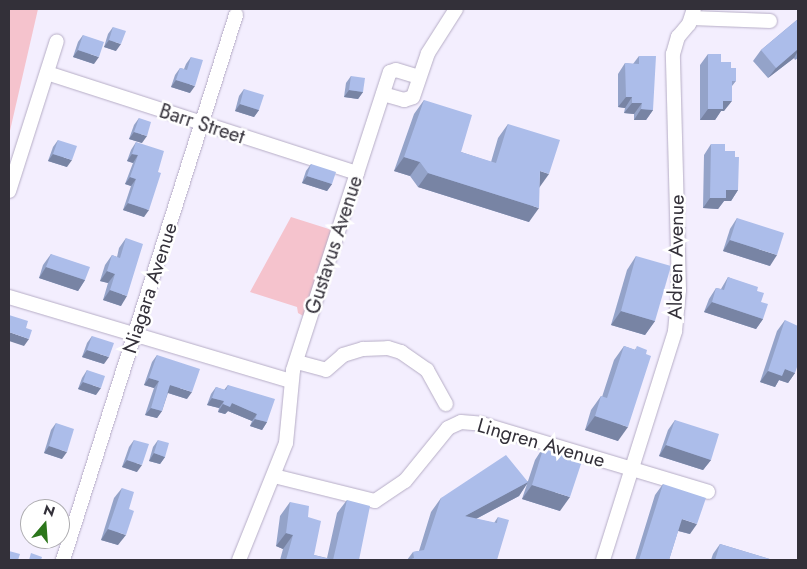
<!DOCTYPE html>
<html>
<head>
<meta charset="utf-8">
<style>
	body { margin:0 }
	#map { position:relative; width:807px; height:569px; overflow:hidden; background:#f3eefe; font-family:Jost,sans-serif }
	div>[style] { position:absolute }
	.green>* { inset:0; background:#f5c3cd }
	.roads { filter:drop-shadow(0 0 1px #b6adc6) drop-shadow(0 0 1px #b6adc6) }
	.minor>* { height:14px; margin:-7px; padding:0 7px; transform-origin:7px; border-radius:7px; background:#fff }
	.wall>* { inset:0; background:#94a3c9 }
	.shaded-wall>* { inset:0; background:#7884a4 }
	.building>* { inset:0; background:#acbdea }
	span { translate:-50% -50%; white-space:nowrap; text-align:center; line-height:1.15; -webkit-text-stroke:5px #fff; paint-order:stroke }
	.street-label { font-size:20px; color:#333039 }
	.frame { position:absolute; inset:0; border:10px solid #333039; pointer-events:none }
	.north { position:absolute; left:20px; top:499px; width:50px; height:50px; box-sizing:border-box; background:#fff; border:1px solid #adacb0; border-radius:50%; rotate:18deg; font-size:14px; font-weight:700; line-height:20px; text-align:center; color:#333039 }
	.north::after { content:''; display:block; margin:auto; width:18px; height:22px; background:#2c761b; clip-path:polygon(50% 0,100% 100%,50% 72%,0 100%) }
</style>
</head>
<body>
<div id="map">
	<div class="green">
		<i style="clip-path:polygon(9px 9px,38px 9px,9px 135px)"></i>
		<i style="clip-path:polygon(291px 217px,332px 230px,305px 317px,298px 313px,297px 307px,250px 292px)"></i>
	</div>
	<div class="roads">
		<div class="minor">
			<i style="left:692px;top:18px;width:78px;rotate:2.2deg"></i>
			<i style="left:47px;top:73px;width:326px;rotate:17.9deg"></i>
			<i style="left:383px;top:94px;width:22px;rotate:16deg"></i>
			<i style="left:404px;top:100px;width:9px;rotate:-18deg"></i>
			<i style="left:413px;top:97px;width:46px;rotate:-71.2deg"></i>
			<i style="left:428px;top:53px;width:52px;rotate:-57.5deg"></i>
			<i style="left:9px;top:191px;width:157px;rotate:-72.3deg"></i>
			<i style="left:9px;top:297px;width:294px;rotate:16.6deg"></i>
			<i style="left:297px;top:362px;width:30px;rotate:15deg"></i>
			<i style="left:326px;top:370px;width:23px;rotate:-41deg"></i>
			<i style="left:343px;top:355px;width:21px;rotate:-17deg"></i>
			<i style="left:363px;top:349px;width:25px;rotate:-2deg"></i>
			<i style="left:388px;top:348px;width:14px;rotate:17deg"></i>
			<i style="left:401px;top:352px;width:32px;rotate:35deg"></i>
			<i style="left:427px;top:370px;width:39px;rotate:61deg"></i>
			<i style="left:274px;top:476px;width:104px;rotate:13.9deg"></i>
			<i style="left:375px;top:501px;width:36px;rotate:-34deg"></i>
			<i style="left:405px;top:481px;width:68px;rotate:-50.9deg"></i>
			<i style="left:448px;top:428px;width:14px;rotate:-25deg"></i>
			<i style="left:461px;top:422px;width:21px;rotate:5deg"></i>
			<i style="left:482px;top:424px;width:236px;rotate:16.7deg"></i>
			<i style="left:63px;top:560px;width:572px;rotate:-72.39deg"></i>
			<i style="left:239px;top:560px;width:126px;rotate:-68.1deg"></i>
			<i style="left:286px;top:443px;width:73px;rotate:-84.5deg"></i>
			<i style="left:293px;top:370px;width:313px;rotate:-72deg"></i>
			<i style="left:390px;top:72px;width:6px;rotate:-18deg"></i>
			<i style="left:396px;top:70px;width:24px;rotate:17deg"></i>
			<i style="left:603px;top:560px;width:240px;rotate:-72.5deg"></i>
			<i style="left:675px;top:331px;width:41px;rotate:-84.4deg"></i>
			<i style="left:679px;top:290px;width:236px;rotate:-91.5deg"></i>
			<i style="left:673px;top:54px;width:18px;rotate:-74deg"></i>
			<i style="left:678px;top:37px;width:17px;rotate:-50deg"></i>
			<i style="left:689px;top:24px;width:16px;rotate:-72deg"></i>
		</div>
	</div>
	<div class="wall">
		<i style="clip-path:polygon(798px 19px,798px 58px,795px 60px,794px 58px,768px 78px,753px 61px,761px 50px)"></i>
		<i style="clip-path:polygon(113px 27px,116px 51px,104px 47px,108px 34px)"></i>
		<i style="clip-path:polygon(83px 35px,94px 64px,73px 57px,78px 42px)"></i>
		<i style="clip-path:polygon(708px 54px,731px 68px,736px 81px,732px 86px,724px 111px,721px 111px,715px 120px,700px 120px,700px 65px)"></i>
		<i style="clip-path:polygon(639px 56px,653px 110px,646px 120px,634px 120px,634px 114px,624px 113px,625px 108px,618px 107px,618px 74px,625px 63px,633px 64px)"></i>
		<i style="clip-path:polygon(191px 57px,190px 93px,171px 87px,175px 75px,180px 68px,184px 69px,186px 64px)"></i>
		<i style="clip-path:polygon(351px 76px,363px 92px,358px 99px,344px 97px,346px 83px)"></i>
		<i style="clip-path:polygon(244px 89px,259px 110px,254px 117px,235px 111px,239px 96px)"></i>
		<i style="clip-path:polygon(424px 100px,461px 152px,491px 162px,498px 138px,508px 124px,539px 188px,529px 222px,418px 187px,410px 176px,394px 171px,414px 114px)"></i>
		<i style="clip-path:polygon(139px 118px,142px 143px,129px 139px,134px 125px)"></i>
		<i style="clip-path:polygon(58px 140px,67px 167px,48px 161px,53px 147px)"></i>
		<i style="clip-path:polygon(136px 142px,158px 172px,144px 217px,123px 210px,131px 186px,125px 184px,133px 163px,127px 161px,131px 150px)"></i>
		<i style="clip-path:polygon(711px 144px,725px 151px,735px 157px,738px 190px,731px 201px,724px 201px,718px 209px,703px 208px,704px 155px)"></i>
		<i style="clip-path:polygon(311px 164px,332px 184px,327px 191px,302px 183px,306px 171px)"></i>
		<i style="clip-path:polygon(737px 218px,770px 266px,723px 251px,730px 229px)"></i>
		<i style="clip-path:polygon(126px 238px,121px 306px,103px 300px,108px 283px,100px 281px,105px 265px,112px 255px,117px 257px,119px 248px)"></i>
		<i style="clip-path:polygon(51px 254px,85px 280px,78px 291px,39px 278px,43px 265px)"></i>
		<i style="clip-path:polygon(636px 256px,655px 321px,645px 335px,611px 325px,627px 270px)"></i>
		<i style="clip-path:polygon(728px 277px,757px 291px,761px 302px,763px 319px,756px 329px,704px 312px,709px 299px,716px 288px,721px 289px)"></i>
		<i style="clip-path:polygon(785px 320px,795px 373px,788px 383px,779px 380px,775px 387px,760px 382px,777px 331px)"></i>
		<i style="clip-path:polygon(92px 336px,104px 364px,82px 357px,87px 343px)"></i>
		<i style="clip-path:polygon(624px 346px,635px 350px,637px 346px,618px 441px,585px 430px,591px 410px,601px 396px,602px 397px,614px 360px)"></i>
		<i style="clip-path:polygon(157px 355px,187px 399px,168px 393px,162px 411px,157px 418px,145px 415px,154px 388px,144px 385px,152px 362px)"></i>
		<i style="clip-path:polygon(87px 370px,96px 395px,78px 389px,82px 378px)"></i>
		<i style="clip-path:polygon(228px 385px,267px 422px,262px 430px,250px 426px,252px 421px,228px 411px,225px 414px,218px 412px,219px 408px,207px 405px,211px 394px,216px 387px,224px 390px)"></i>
		<i style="clip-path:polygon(675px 420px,711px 460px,703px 470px,659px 456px,668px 430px)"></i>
		<i style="clip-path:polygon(56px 423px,62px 459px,44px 453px,51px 430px)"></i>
		<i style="clip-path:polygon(134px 440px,137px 472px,122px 467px,129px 447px)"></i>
		<i style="clip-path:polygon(158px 440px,165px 457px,160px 464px,149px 461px,153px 447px)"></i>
		<i style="clip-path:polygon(544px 446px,560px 511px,522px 499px,527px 484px,519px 496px,476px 519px,494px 523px,498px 517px,497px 560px,407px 560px,413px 552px,419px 551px,431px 512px,441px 498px,528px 481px,535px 460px)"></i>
		<i style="clip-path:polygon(663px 484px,690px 534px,678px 531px,669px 560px,635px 560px,655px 495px)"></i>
		<i style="clip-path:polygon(122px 488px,118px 545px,101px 540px,114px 498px)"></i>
		<i style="clip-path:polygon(347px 500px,359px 560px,280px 560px,283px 549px,276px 546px,280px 516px,290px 502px,308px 517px,314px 555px,327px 558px,337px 513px)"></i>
		<i style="clip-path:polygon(30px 521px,30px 534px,26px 532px)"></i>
		<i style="clip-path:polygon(720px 544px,773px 560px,711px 560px,713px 554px)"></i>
	</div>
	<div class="shaded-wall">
		<i style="clip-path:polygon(109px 40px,121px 44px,116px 51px,104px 47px)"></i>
		<i style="clip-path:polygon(798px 49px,798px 51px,794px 58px,768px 78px,776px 68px)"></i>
		<i style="clip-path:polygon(78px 50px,99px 57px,94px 64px,73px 57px)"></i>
		<i style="clip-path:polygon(176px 80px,195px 86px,190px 93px,171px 87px)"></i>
		<i style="clip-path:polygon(349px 90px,363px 92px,358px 99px,344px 97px)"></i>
		<i style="clip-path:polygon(626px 97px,632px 97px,625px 108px,618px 107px)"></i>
		<i style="clip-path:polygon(723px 101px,732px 101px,724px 111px,721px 111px,715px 120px,700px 120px,708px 109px)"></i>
		<i style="clip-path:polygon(632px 103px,642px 103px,634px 114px,624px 113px)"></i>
		<i style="clip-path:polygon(240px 104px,259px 110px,254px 117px,235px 111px)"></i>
		<i style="clip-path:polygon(641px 109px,653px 110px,646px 120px,634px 120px)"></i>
		<i style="clip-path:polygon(134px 132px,147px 136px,142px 143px,129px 139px)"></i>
		<i style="clip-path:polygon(53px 154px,72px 160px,67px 167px,48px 161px)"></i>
		<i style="clip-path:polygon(132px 154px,138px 155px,133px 163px,127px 161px)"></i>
		<i style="clip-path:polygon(404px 157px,420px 162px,410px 176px,394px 171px)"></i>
		<i style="clip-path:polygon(540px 171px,549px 174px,539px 188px)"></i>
		<i style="clip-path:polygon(428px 173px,539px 208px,529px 222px,418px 187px)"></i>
		<i style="clip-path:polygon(307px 176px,332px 184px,327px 191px,302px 183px)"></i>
		<i style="clip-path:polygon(130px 177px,136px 179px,131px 186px,125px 184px)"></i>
		<i style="clip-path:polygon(726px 190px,738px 190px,731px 201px,724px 201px,718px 209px,703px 208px,710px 198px)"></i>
		<i style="clip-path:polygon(128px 203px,149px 210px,144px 217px,123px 210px)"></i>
		<i style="clip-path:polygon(730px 240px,777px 255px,770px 266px,723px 251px)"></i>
		<i style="clip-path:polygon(46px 267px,85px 280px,78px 291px,39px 278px)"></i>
		<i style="clip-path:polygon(107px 271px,115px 274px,108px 283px,100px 281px)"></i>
		<i style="clip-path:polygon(110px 290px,127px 296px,121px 306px,103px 300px)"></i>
		<i style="clip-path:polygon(712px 302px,763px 319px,756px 329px,704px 312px)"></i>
		<i style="clip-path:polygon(621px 311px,655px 321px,645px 335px,611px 325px)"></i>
		<i style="clip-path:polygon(9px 332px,29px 339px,24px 346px,9px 341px)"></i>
		<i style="clip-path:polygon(87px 350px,109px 357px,104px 364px,82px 357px)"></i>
		<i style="clip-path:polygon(785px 369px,795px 373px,788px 383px,779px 380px,775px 387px,760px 382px,768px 371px)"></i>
		<i style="clip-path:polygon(149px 378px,159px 381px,154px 388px,144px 385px)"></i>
		<i style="clip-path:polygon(83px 382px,101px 388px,96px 395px,78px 389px)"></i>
		<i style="clip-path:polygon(170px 385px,192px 392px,187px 399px,165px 392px)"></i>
		<i style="clip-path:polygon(212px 398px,224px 401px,219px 408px,207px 405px)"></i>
		<i style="clip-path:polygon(232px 403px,257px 414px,252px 421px,228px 411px,225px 414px,218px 412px,223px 404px)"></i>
		<i style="clip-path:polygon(151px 408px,162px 411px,157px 418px,145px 415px)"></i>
		<i style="clip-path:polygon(595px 416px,628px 427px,618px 441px,585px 430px)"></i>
		<i style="clip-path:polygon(255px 419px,267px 422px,262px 430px,250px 426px)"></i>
		<i style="clip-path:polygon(666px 445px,711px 460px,703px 470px,659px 456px)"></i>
		<i style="clip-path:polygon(49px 446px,67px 452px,62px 459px,44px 453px)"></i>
		<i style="clip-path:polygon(154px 453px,165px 457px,160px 464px,149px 461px)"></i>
		<i style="clip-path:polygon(127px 460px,142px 465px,137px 472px,122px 467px)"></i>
		<i style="clip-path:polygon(528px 482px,519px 496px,455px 530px,465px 516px)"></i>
		<i style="clip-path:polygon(532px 485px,570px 497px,560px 511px,522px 499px)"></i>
		<i style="clip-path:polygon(682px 519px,697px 524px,690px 534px,675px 530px)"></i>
		<i style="clip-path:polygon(30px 527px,30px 534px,26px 532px)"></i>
		<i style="clip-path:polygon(108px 529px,126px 535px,118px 545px,101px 540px)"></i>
		<i style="clip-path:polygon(286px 533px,293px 535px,283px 549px,276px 546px)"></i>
	</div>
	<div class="building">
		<i style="clip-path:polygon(798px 19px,798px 49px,776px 68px,761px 50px)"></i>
		<i style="clip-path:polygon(113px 27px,126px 31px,121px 44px,109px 40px)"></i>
		<i style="clip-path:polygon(83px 35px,104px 42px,99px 57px,78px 50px)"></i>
		<i style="clip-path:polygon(708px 54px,721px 54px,721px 62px,731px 62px,731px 68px,736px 68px,736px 81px,732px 81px,732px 101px,723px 101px,723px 109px,708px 109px)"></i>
		<i style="clip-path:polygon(639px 56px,656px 56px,653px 110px,641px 109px,642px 103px,632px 103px,632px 97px,626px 97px,625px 63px,639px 64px)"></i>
		<i style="clip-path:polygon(191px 57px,203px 60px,195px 86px,176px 80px,180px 68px,187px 70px)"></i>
		<i style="clip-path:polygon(351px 76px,365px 78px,363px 92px,349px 90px)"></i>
		<i style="clip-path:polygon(244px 89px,264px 95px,259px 110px,240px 104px)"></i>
		<i style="clip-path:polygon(424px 100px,472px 115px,461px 152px,496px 163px,508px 124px,560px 140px,549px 174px,540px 171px,539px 208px,428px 173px,420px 162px,404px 157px)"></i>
		<i style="clip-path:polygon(139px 118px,151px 122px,147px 136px,134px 132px)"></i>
		<i style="clip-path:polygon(58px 140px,77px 146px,72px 160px,53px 154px)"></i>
		<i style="clip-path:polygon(136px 142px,164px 151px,158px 172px,161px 173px,149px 210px,128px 203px,136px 179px,130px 177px,138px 155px,132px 154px)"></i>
		<i style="clip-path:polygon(711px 144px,725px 144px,725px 151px,735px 151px,735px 157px,739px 157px,738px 190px,726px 190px,726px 198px,710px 198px)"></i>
		<i style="clip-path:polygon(311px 164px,336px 172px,332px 184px,307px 176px)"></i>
		<i style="clip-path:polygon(737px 218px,784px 233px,777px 255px,730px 240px)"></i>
		<i style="clip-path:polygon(126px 238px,143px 244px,127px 296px,110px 290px,115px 274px,107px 271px,112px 255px,120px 258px)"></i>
		<i style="clip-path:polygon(51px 254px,90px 267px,85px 280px,46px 267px)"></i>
		<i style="clip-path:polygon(636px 256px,671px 266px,655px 321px,621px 311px)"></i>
		<i style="clip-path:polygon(728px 277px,758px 287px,757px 291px,764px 293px,761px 302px,768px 304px,763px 319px,712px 302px,716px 288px,724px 290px)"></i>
		<i style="clip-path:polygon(9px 315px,28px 321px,26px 328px,32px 330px,29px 339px,9px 332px)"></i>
		<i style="clip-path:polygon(785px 320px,798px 326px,798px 364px,795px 373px,785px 369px,782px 376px,768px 371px)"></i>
		<i style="clip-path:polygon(92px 336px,114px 343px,109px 357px,87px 350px)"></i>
		<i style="clip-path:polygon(624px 346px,636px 350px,637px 346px,647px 350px,646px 354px,651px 356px,628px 427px,595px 416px,601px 396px,607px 398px)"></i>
		<i style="clip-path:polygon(157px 355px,200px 369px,192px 392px,170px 385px,162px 411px,151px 408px,159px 381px,149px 378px)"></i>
		<i style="clip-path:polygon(87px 370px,105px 376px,101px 388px,83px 382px)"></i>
		<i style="clip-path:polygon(228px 385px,275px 399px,267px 422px,255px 419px,257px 414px,232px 403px,230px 407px,223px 404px,224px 401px,212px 398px,216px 387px,226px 390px)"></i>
		<i style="clip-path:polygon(675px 420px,719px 434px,711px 460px,666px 445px)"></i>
		<i style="clip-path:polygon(56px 423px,74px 429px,67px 452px,49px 446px)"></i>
		<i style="clip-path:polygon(134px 440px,149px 444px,142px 465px,127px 460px)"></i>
		<i style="clip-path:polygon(158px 440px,169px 443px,165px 457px,154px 453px)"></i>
		<i style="clip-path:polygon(544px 446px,583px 458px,570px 497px,532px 485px)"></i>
		<i style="clip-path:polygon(506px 455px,528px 482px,465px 516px,497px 523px,498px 517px,509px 520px,497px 560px,409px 560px,414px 558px,413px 552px,424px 550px,441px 498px)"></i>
		<i style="clip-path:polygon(663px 484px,706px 498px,697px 524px,682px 519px,669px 560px,639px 560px)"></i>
		<i style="clip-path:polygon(122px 488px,134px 492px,129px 509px,134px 511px,126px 535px,108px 529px)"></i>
		<i style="clip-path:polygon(347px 500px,370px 506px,359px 560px,286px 560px,293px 535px,286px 533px,290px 502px,309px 506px,308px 517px,321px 521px,314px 555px,333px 560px)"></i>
		<i style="clip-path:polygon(51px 506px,63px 510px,60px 519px,60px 509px,50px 509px)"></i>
		<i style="clip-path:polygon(720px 544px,773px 560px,715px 560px)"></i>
		<i style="clip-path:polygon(9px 551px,20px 554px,18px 560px,9px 560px)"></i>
		<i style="clip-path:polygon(31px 553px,42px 557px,41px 560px,29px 560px)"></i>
	</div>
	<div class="street-label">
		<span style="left:202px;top:124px;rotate:18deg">Barr Street</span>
		<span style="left:334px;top:245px;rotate:-72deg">Gustavus Avenue</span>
		<span style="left:676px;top:257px;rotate:-89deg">Aldren Avenue</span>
		<span style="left:150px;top:288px;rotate:-72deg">Niagara Avenue</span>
		<span style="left:541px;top:443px;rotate:16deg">Lingren Avenue</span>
	</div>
	<div class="frame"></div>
	<div class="north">N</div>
</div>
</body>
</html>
